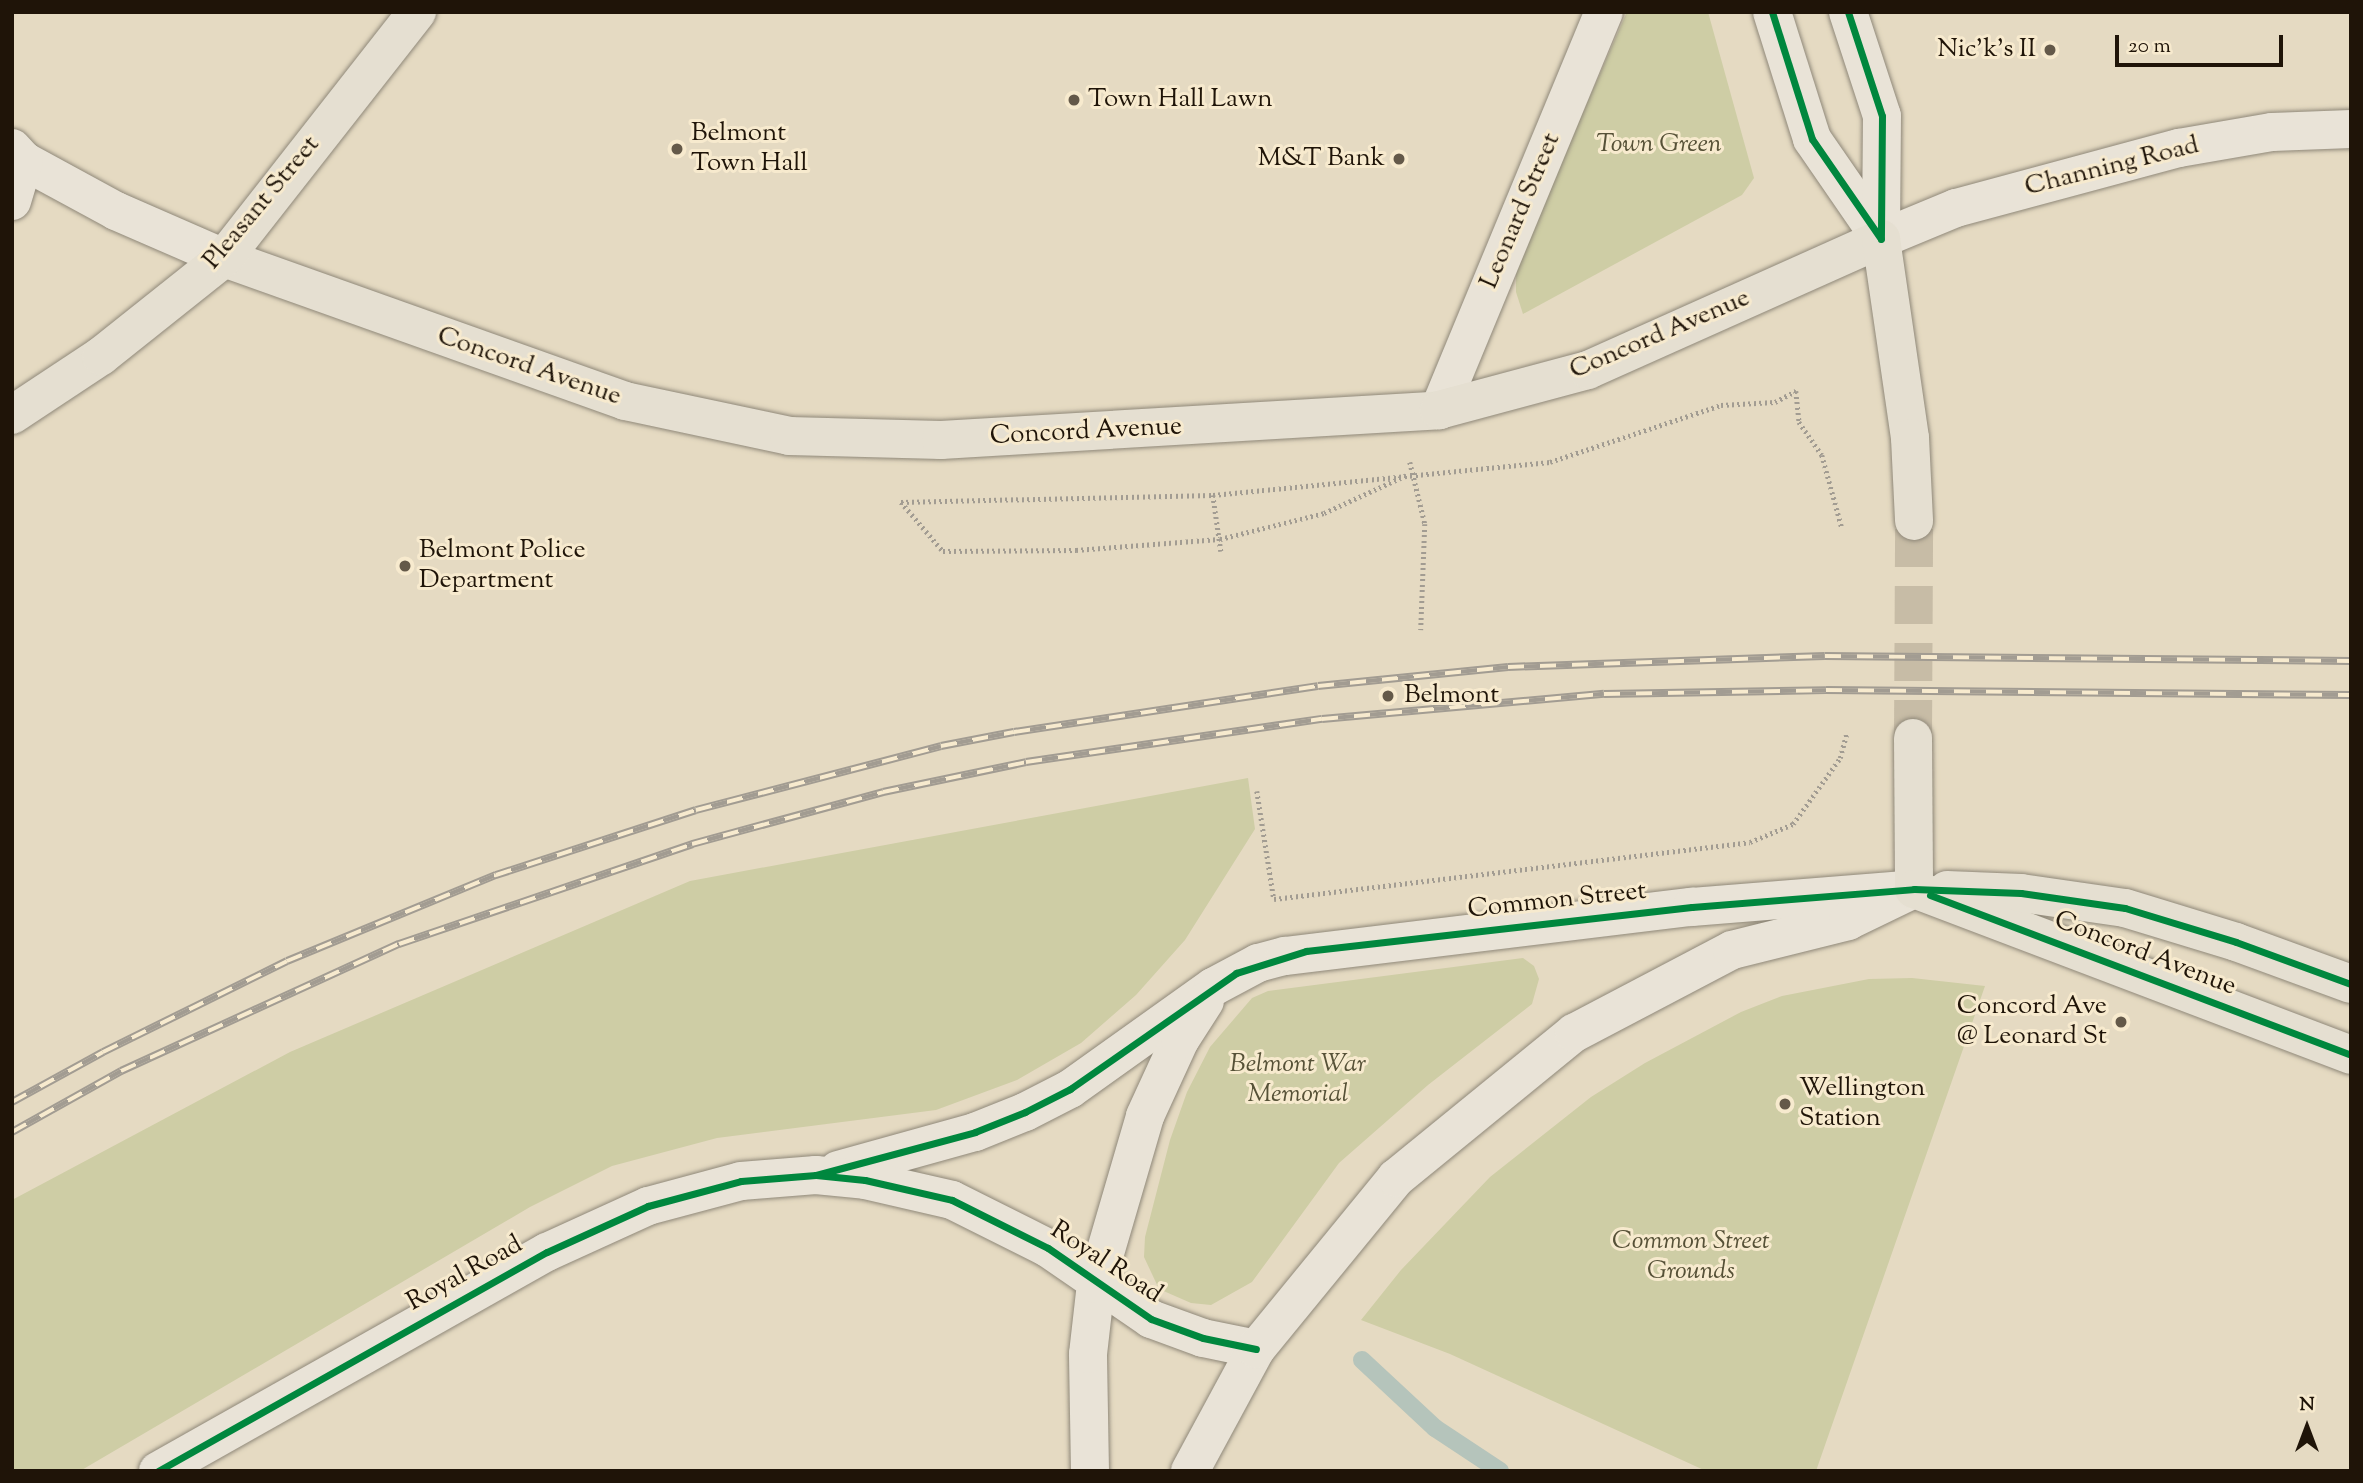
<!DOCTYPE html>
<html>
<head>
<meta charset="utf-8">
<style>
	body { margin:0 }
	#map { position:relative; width:2363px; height:1483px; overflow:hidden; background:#e5dac2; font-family:"Sorts Mill Goudy",serif }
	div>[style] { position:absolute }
	.green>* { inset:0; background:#cecda5 }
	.stream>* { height:18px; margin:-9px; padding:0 9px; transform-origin:9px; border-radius:9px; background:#b5c4bb }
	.primary-tunnel>* { height:38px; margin-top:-19px; transform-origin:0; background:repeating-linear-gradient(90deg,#c7bca6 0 38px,transparent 0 57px) }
	.path>* { height:4.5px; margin-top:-2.25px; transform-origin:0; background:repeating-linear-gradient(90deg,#a29c92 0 2px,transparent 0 5.5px) }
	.roads { filter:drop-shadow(0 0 2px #8f8879) drop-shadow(0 0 2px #8f8879) }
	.street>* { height:38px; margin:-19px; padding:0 19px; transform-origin:19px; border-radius:19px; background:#e9e3d7 }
	.secondary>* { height:38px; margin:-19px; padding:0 19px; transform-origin:19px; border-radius:19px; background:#e9e3d7 }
	.primary>* { height:38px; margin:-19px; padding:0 19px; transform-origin:19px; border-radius:19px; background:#e5dfd1 }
	.rail>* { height:8px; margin-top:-4px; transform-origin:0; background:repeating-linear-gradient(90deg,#f7eace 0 16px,#a29c92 0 32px); box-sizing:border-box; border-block:2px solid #a29c92 }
	.cycleway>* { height:7px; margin:-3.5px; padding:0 3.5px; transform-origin:3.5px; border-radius:3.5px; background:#00873e }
	.dots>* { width:19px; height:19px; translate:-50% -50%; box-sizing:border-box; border:4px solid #f7eace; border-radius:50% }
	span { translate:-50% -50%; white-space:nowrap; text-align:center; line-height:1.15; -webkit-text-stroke:6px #f7eace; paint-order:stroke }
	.poi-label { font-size:26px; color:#1f1408 }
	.right { translate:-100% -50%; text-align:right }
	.left { translate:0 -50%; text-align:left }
	.park-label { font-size:26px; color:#565137; font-style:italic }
	.street-label { font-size:26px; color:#1f1408 }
	.frame { position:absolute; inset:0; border:14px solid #1f1408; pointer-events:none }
	.north { position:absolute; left:2272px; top:1392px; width:70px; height:70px; -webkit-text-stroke:5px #f7eace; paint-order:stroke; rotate:0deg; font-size:19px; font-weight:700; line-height:28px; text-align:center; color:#1f1408 }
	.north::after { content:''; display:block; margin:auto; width:24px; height:32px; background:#1f1408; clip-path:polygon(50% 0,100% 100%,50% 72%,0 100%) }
	.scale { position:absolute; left:2115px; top:35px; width:168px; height:32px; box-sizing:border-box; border:4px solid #1f1408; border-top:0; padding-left:9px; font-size:21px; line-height:24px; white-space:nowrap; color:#1f1408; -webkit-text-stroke:5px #f7eace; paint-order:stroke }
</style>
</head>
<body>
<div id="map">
	<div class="green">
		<i style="clip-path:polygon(1627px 12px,1708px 12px,1754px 178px,1742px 195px,1523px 314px,1516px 292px,1516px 265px)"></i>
		<i style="clip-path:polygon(1248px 778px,1255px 829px,1185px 940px,1136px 995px,1081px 1043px,1017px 1080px,936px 1110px,717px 1138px,612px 1166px,530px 1207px,80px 1471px,12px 1471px,12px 1200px,290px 1052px,690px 881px)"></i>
		<i style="clip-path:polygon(1523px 958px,1534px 966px,1539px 979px,1532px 1004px,1428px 1085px,1339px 1163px,1252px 1282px,1211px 1305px,1191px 1303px,1159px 1289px,1144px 1257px,1145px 1237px,1170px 1140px,1187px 1092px,1210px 1047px,1252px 998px,1268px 991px)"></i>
		<i style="clip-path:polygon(1912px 978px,1985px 986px,1816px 1471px,1706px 1471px,1450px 1354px,1361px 1320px,1401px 1270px,1490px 1177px,1591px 1097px,1645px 1063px,1741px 1012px,1782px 996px,1869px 979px)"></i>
	</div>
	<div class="stream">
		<i style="left:1362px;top:1360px;width:100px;rotate:43deg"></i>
		<i style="left:1435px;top:1428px;width:78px;rotate:33.5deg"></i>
	</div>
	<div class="primary-tunnel">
		<i style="left:1913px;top:738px;width:217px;rotate:-89.7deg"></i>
	</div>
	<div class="path">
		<i style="left:1410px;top:462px;width:64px;rotate:76.4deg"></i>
		<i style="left:1425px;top:524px;width:106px;rotate:92.2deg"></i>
		<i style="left:1213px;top:495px;width:57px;rotate:81.9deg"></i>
		<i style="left:901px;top:502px;width:312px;rotate:-1.3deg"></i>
		<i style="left:1213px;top:495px;width:339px;rotate:-5.6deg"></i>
		<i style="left:1550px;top:462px;width:180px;rotate:-18.4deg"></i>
		<i style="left:1721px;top:405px;width:54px;rotate:-3.2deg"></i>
		<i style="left:1775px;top:402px;width:24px;rotate:-28deg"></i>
		<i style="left:1796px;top:391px;width:31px;rotate:84deg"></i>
		<i style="left:1799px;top:422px;width:40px;rotate:55.1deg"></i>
		<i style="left:1822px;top:455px;width:76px;rotate:74.7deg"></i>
		<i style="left:901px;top:502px;width:65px;rotate:49.4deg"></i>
		<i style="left:943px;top:551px;width:133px;rotate:-0.4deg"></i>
		<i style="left:1076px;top:550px;width:144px;rotate:-4.4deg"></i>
		<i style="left:1220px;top:539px;width:107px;rotate:-14deg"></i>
		<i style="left:1324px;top:513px;width:91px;rotate:-24.6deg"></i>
		<i style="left:1257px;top:791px;width:109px;rotate:81.1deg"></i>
		<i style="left:1274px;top:899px;width:479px;rotate:-6.8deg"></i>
		<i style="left:1750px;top:842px;width:47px;rotate:-22.7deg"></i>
		<i style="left:1793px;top:824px;width:81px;rotate:-54.5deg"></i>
		<i style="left:1840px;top:758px;width:27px;rotate:-75deg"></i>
	</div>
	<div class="roads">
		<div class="street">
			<i style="left:1439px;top:410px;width:431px;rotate:-67.5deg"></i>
			<i style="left:838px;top:1170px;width:142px;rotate:-15.5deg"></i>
			<i style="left:975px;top:1132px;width:54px;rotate:-21.8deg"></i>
			<i style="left:1025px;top:1112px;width:51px;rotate:-27.1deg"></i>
			<i style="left:1070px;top:1089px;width:176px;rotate:-35.5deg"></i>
			<i style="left:1213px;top:987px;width:51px;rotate:-28.1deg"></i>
			<i style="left:1258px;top:963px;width:28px;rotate:-15deg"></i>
			<i style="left:1285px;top:956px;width:410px;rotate:-6.9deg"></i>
			<i style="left:1692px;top:907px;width:223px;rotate:-4.6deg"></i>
			<i style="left:158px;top:1471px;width:446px;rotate:-29.4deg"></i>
			<i style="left:547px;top:1252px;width:111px;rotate:-24.5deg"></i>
			<i style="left:648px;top:1206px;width:96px;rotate:-15deg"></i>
			<i style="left:741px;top:1181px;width:75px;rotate:-4.6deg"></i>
			<i style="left:816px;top:1175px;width:49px;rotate:5.8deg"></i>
			<i style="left:865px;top:1180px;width:89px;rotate:12.9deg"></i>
			<i style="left:952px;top:1200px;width:107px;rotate:26.6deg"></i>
			<i style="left:1048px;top:1248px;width:125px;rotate:34.6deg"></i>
			<i style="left:1151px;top:1319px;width:55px;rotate:20.1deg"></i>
			<i style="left:1203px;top:1338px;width:54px;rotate:11.7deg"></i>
			<i style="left:1090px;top:1471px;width:117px;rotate:-91deg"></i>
			<i style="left:1088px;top:1354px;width:70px;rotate:-83.5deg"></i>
			<i style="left:1096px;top:1284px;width:175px;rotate:-73.7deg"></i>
			<i style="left:1145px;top:1116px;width:84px;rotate:-65.3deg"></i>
			<i style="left:1180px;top:1040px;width:46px;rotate:-57.3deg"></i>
		</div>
		<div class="secondary">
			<i style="left:1772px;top:12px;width:133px;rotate:72.5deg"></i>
			<i style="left:1812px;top:139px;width:121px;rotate:55.4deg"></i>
			<i style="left:1848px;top:12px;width:109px;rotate:71.9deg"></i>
			<i style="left:1882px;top:116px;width:123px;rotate:90.5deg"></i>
			<i style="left:12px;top:148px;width:18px;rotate:47deg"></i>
			<i style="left:24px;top:161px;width:105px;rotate:28.5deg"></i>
			<i style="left:116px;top:211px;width:118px;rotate:23.5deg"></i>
			<i style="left:12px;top:201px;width:42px;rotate:-73.3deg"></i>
			<i style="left:1881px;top:239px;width:81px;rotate:-22.5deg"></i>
			<i style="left:1956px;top:208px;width:231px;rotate:-15.1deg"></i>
			<i style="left:2179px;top:148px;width:94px;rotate:-9.8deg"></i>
			<i style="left:2272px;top:132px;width:79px;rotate:-2.2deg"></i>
			<i style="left:1190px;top:1471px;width:139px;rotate:-61.6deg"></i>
			<i style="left:1256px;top:1349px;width:221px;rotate:-50.7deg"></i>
			<i style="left:1396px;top:1178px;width:230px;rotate:-39.2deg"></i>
			<i style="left:1574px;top:1033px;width:178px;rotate:-27.7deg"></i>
			<i style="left:1732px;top:950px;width:120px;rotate:-14deg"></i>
			<i style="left:1848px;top:921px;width:73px;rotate:-25.9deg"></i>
		</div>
		<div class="primary">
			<i style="left:224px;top:258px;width:426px;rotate:19.6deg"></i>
			<i style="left:625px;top:401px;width:168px;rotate:12deg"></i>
			<i style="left:789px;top:436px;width:152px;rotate:1.5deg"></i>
			<i style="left:941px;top:440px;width:499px;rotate:-3.4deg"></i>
			<i style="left:1439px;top:410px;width:154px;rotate:-15deg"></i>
			<i style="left:1588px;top:370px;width:321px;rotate:-24.1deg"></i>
			<i style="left:1881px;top:239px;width:201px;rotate:81.7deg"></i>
			<i style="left:1910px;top:438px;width:83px;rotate:87.2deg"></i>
			<i style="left:12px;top:415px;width:107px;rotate:-33.5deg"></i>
			<i style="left:101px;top:356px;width:157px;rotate:-38.5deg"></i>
			<i style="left:224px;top:258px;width:313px;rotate:-51.9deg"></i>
			<i style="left:1913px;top:738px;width:151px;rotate:89.6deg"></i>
			<i style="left:1914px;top:889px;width:467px;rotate:20.8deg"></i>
			<i style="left:1947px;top:890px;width:74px;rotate:2.3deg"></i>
			<i style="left:2021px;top:893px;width:105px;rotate:8.2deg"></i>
			<i style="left:2125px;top:908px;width:116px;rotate:17deg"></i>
			<i style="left:2236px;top:942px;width:122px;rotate:20.1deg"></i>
		</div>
	</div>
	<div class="rail">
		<i style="left:12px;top:1102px;width:104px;rotate:-28.8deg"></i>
		<i style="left:103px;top:1052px;width:205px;rotate:-26.3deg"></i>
		<i style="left:287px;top:961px;width:226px;rotate:-22.4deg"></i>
		<i style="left:496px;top:875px;width:210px;rotate:-18deg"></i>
		<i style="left:696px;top:810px;width:253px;rotate:-14.6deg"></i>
		<i style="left:941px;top:746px;width:74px;rotate:-10.9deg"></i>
		<i style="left:1014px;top:732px;width:307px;rotate:-8.6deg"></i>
		<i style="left:1318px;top:686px;width:191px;rotate:-5.7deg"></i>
		<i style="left:1508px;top:667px;width:317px;rotate:-2deg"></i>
		<i style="left:1825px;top:656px;width:526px;rotate:0.54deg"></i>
		<i style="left:12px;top:1132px;width:125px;rotate:-29.2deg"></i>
		<i style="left:121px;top:1071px;width:306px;rotate:-24.6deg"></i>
		<i style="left:399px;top:944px;width:310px;rotate:-18.8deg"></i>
		<i style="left:692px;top:844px;width:198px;rotate:-15.2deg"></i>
		<i style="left:883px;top:792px;width:146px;rotate:-11.8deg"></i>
		<i style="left:1026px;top:762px;width:299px;rotate:-8.3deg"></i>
		<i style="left:1322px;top:719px;width:283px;rotate:-5.1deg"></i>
		<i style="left:1604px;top:694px;width:222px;rotate:-1deg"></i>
		<i style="left:1826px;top:690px;width:525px;rotate:0.55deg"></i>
	</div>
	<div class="cycleway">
		<i style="left:1772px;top:12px;width:133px;rotate:72.5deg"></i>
		<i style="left:1812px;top:139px;width:121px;rotate:55.4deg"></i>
		<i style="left:1848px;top:12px;width:109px;rotate:71.9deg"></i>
		<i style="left:1882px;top:116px;width:123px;rotate:90.5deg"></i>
		<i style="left:1930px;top:895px;width:450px;rotate:20.8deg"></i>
		<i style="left:816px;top:1175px;width:165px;rotate:-15.1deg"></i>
		<i style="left:975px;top:1132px;width:54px;rotate:-21.8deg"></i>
		<i style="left:1025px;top:1112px;width:51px;rotate:-27.1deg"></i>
		<i style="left:1070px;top:1089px;width:203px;rotate:-34.9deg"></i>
		<i style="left:1236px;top:973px;width:73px;rotate:-17.4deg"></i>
		<i style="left:1306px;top:951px;width:388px;rotate:-6.5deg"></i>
		<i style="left:1692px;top:907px;width:223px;rotate:-4.6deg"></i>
		<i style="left:1914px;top:889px;width:107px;rotate:2.1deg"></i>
		<i style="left:2021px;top:893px;width:105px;rotate:8.2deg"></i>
		<i style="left:2125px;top:908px;width:116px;rotate:17deg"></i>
		<i style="left:2236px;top:942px;width:122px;rotate:20.1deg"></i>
		<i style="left:158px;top:1471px;width:446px;rotate:-29.4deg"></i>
		<i style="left:547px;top:1252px;width:111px;rotate:-24.5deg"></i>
		<i style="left:648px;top:1206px;width:96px;rotate:-15deg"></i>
		<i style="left:741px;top:1181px;width:75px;rotate:-4.6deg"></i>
		<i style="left:816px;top:1175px;width:49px;rotate:5.8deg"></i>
		<i style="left:865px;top:1180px;width:89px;rotate:12.9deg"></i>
		<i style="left:952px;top:1200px;width:107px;rotate:26.6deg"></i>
		<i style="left:1048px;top:1248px;width:125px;rotate:34.6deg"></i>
		<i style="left:1151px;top:1319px;width:55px;rotate:20.1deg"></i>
		<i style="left:1203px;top:1338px;width:54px;rotate:11.7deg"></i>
	</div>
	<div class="dots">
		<i style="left:2050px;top:50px;background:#645949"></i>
		<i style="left:1074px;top:100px;background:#645949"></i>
		<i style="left:677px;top:149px;background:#645949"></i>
		<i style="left:1399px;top:159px;background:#645949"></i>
		<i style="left:405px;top:566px;background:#645949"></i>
		<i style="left:1388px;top:696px;background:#645949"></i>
		<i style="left:2121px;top:1022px;background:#645949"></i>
		<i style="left:1785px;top:1104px;background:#645949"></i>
	</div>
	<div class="poi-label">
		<span class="right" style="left:2036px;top:50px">Nic'k's II</span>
		<span class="left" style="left:1088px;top:100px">Town Hall Lawn</span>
		<span class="left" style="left:691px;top:149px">Belmont<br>Town Hall</span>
		<span class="right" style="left:1385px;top:159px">M&amp;T Bank</span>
		<span class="left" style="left:419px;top:566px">Belmont Police<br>Department</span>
		<span class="left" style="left:1404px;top:696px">Belmont</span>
		<span class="right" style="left:2107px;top:1022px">Concord Ave<br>@ Leonard St</span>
		<span class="left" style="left:1799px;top:1104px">Wellington<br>Station</span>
	</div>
	<div class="park-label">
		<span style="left:1659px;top:145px">Town Green</span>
		<span style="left:1298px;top:1080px">Belmont War<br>Memorial</span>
		<span style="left:1691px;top:1257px">Common Street<br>Grounds</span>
	</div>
	<div class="street-label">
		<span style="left:2112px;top:167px;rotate:-14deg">Channing Road</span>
		<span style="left:262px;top:203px;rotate:-50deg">Pleasant Street</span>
		<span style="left:1521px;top:211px;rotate:-67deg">Leonard Street</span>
		<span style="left:1660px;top:335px;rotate:-23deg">Concord Avenue</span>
		<span style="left:529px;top:367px;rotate:19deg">Concord Avenue</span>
		<span style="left:1086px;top:432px;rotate:-3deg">Concord Avenue</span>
		<span style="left:1557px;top:901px;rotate:-6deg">Common Street</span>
		<span style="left:2145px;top:954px;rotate:21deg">Concord Avenue</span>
		<span style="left:1106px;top:1263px;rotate:33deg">Royal Road</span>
		<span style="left:465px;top:1274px;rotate:-29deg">Royal Road</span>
	</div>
	<div class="frame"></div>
	<div class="north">N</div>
	<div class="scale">20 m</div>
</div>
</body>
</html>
